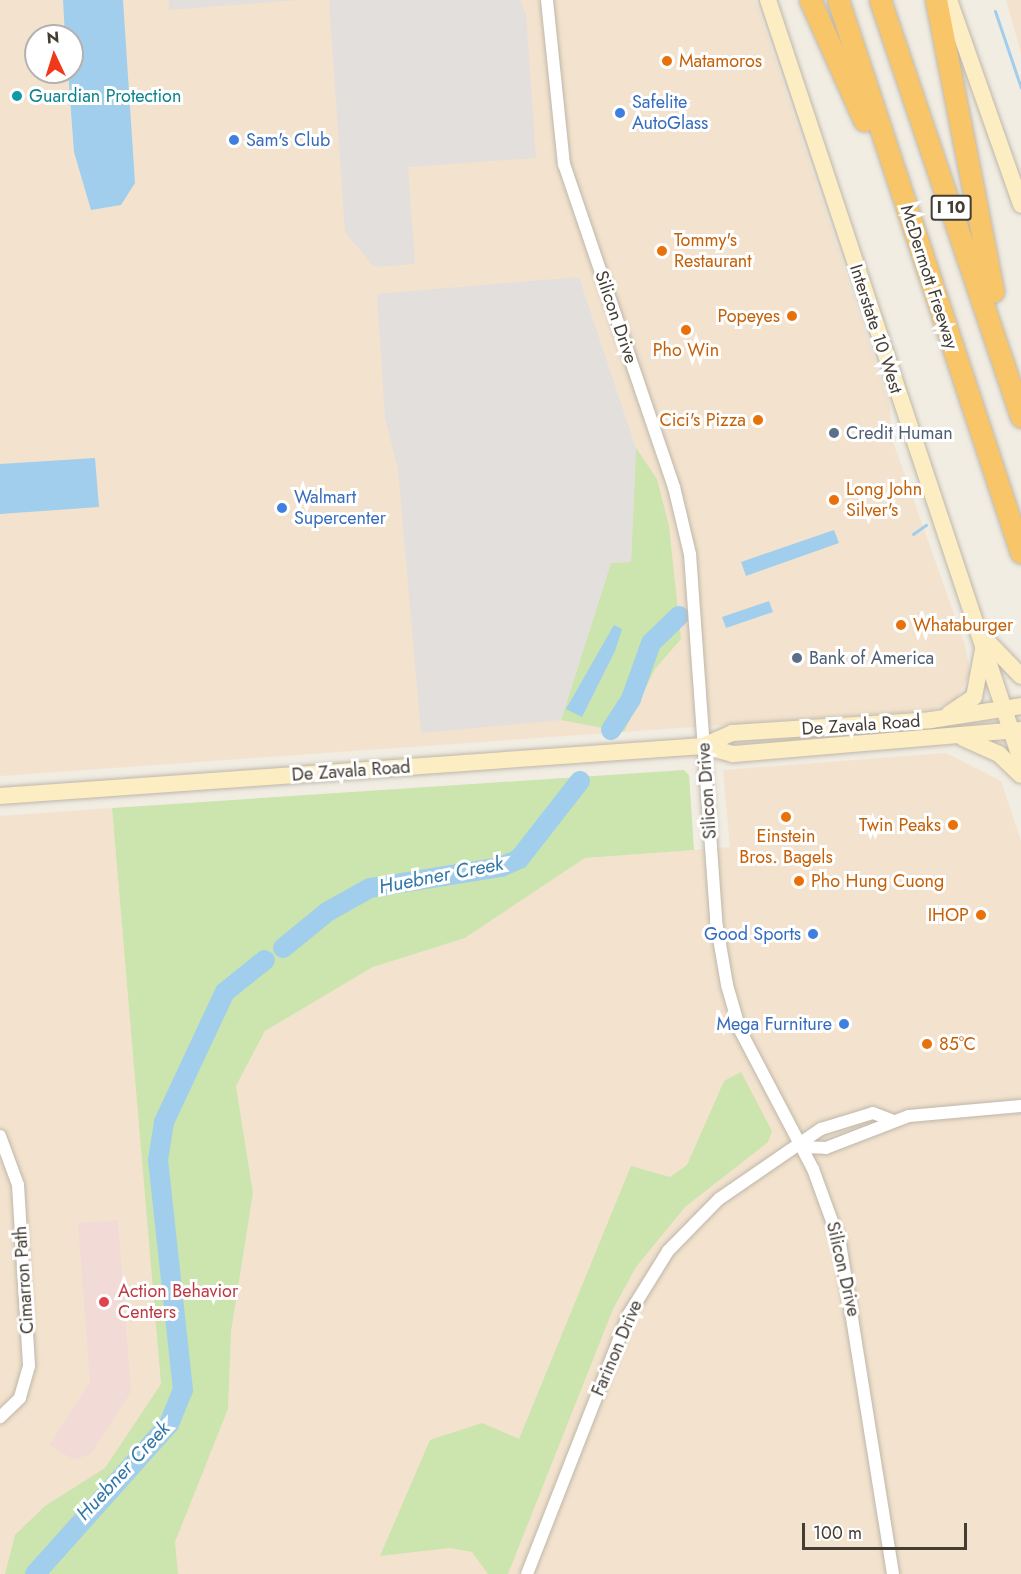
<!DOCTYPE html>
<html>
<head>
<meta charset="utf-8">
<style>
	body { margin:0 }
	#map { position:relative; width:1021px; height:1574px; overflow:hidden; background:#f1ede3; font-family:Jost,sans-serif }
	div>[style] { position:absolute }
	.commercial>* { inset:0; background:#f3e3ce }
	.medical>* { inset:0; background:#f2dad7 }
	.green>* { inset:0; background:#cce4ad }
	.parking>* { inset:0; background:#e2dfdc }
	.water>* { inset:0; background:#a1ceec }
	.stream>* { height:3px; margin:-1.5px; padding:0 1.5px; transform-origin:1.5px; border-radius:1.5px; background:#a1ceec }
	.river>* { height:20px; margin:-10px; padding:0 10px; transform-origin:10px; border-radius:10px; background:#a1ceec }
	.roads { filter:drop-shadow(0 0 2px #bfb7aa) drop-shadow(0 0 2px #bfb7aa) }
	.minor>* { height:12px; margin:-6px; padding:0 6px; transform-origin:6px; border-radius:6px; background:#fff }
	.secondary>* { height:16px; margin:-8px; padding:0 8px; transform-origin:8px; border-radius:8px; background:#fcedc2 }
	.motorway>* { height:21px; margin:-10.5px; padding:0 10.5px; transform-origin:10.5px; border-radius:10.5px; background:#f8c668 }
	.dots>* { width:16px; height:16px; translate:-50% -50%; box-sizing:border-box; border:3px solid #fff; border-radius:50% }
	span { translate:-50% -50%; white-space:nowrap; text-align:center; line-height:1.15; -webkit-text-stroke:6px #fff; paint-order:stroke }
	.shield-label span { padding:2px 4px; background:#fff; border:2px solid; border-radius:4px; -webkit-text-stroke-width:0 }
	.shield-label { font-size:16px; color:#433d34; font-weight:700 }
	.food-label { font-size:18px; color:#c56008 }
	.left { translate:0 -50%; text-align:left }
	.right { translate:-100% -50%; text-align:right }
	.culture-label { font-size:18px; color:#0d838f }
	.shop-label { font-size:18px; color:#366cbe }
	.street-label { font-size:18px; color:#433d34 }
	.service-label { font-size:18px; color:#4e5e75 }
	.health-label { font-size:18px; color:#be3a42 }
	.water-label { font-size:20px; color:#3278a9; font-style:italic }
	.north { position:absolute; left:24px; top:24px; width:60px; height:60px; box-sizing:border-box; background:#fff; border:2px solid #b4b1ae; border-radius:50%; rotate:356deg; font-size:16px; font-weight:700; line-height:24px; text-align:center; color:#433d34 }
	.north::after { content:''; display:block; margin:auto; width:21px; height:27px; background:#f1381a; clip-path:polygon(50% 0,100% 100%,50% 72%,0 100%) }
	.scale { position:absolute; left:802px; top:1523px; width:165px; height:27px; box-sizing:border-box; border:3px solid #433d34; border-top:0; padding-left:8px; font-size:18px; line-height:21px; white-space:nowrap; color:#433d34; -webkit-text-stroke:4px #fff; paint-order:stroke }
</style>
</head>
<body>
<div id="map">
	<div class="commercial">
		<i style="clip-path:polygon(evenodd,0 0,755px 0,890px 406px,891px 436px,965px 645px,970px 674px,956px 699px,932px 710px,0 776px,0 0,36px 36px,72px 36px,72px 72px,36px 72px,36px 36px)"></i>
		<i style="clip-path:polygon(1006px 0,1021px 0,1021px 53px)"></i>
		<i style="clip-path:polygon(946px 753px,1001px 781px,1021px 841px,1021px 1574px,0 1574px,0 816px,112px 808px,175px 1540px,228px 1409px,231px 1332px,253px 1193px,236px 1086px,265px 1031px,373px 967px,465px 938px,585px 858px,730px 847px,723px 770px)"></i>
	</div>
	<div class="medical">
		<i style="clip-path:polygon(118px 1220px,131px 1392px,91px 1454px,74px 1460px,49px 1445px,90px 1382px,78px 1223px)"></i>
	</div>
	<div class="green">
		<i style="clip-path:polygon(636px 448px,657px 479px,669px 526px,681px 639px,655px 669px,624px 732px,561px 720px,611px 563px,631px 561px)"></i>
		<i style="clip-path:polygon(684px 770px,689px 775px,694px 850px,585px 858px,465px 938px,373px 967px,265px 1031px,236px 1086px,253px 1193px,231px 1332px,228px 1409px,175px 1542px,178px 1574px,5px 1574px,15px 1535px,45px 1506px,105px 1468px,161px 1384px,112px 808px)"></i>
		<i style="clip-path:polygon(741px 1072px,772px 1131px,768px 1142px,685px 1207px,636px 1267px,613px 1309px,508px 1574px,488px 1574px,472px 1552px,450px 1548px,380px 1556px,430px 1440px,482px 1423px,519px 1439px,631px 1166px,670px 1177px,687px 1165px,724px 1081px)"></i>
	</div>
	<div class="parking">
		<i style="clip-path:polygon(169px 0,298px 0,169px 10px)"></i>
		<i style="clip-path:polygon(329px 0,520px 0,526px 14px,536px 158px,408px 167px,415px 264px,374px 267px,345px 232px)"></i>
		<i style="clip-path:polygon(579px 277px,636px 448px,631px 562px,611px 563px,561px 720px,421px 733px,398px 469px,385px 418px,377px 294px)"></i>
	</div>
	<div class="water">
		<i style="clip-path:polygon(63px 0,123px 0,135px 183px,121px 205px,91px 210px,74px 152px,68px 72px,72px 36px,65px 36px)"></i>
		<i style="clip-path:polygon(95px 458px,99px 507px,0 514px,0 464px)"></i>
		<i style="clip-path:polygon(834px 530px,839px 543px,746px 576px,741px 562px)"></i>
		<i style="clip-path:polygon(769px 601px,773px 612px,726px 628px,722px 617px)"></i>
		<i style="clip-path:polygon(614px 625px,622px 629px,615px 651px,582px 717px,566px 709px)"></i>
	</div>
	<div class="stream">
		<i style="left:995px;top:11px;width:81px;rotate:71.3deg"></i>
		<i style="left:913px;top:534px;width:16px;rotate:-35deg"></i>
	</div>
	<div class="river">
		<i style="left:611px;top:730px;width:37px;rotate:-57deg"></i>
		<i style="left:631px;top:699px;width:59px;rotate:-70.3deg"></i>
		<i style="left:651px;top:643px;width:39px;rotate:-44deg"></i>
		<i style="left:283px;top:948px;width:57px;rotate:-39.3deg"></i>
		<i style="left:327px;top:912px;width:49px;rotate:-29.2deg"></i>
		<i style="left:370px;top:888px;width:133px;rotate:-9.1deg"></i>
		<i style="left:501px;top:867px;width:20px;rotate:-24deg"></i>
		<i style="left:519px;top:859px;width:99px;rotate:-52deg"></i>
		<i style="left:35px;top:1574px;width:201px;rotate:-48.2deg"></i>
		<i style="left:169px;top:1424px;width:37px;rotate:-68deg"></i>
		<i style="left:183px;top:1390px;width:231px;rotate:-96.2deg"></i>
		<i style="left:158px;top:1160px;width:38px;rotate:-81deg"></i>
		<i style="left:164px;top:1122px;width:144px;rotate:-64.9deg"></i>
		<i style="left:225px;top:992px;width:51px;rotate:-38.7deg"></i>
	</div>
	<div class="roads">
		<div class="minor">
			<i style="left:547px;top:0;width:165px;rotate:84.1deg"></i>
			<i style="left:564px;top:164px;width:341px;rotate:71.2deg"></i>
			<i style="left:674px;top:487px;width:69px;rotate:76.6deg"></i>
			<i style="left:690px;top:554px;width:368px;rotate:85.9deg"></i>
			<i style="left:716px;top:921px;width:65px;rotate:80.2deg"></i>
			<i style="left:727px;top:985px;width:47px;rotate:73.9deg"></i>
			<i style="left:740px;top:1030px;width:157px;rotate:62.3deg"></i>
			<i style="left:813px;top:1169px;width:79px;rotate:70deg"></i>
			<i style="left:840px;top:1243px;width:335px;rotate:80.9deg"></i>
			<i style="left:0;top:1136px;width:52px;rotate:69.8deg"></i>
			<i style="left:18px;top:1185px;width:181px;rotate:86.5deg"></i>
			<i style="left:29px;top:1366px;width:33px;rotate:106deg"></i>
			<i style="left:20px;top:1398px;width:28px;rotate:136deg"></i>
			<i style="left:801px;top:1147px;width:25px;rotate:2deg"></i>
			<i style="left:826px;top:1148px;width:89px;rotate:-21.1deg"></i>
			<i style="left:909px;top:1116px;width:112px;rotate:-5.1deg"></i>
			<i style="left:527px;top:1574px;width:279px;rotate:-68.6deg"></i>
			<i style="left:629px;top:1314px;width:74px;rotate:-58.2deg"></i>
			<i style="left:668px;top:1251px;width:73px;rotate:-45.6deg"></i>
			<i style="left:719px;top:1199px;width:124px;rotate:-34.5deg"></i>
			<i style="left:821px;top:1129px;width:54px;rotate:-17.1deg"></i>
			<i style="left:873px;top:1113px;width:19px;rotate:21deg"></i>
		</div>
		<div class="secondary">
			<i style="left:768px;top:0;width:801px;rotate:71.59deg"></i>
			<i style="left:949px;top:0;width:217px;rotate:70.6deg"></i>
			<i style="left:989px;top:643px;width:46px;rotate:45.9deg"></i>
			<i style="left:949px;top:714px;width:30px;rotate:-34deg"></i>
			<i style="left:974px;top:697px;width:53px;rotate:-79.1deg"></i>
			<i style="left:963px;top:738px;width:39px;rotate:24deg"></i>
			<i style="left:999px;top:754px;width:30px;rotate:44deg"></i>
			<i style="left:703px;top:746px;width:32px;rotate:-24deg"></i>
			<i style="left:732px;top:733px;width:199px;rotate:-3.7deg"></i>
			<i style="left:931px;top:720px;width:91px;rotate:-8.8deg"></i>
			<i style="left:0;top:796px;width:705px;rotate:-4.07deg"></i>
			<i style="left:703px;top:746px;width:31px;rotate:15deg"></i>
			<i style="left:733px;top:754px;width:289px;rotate:-4.8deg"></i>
		</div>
		<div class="motorway">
			<i style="left:810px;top:0;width:132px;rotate:65.8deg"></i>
			<i style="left:838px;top:0;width:582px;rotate:71.69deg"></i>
			<i style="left:880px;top:0;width:440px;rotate:71.3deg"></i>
			<i style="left:936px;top:0;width:297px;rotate:78.9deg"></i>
		</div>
	</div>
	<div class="dots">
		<i style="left:667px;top:61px;background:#e8710a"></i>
		<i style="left:17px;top:96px;background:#0f9aa8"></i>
		<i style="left:620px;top:113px;background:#3f7fe0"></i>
		<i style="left:234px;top:140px;background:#3f7fe0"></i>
		<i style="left:662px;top:251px;background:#e8710a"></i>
		<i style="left:792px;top:316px;background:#e8710a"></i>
		<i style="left:686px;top:330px;background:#e8710a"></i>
		<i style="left:758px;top:420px;background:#e8710a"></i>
		<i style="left:834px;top:433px;background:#5c6f8a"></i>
		<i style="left:834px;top:500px;background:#e8710a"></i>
		<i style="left:282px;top:508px;background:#3f7fe0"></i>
		<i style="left:901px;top:625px;background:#e8710a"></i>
		<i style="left:797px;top:658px;background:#5c6f8a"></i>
		<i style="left:786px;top:817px;background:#e8710a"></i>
		<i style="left:953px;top:825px;background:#e8710a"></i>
		<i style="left:799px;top:881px;background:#e8710a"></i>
		<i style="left:981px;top:915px;background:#e8710a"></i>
		<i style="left:813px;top:934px;background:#3f7fe0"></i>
		<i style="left:844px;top:1024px;background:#3f7fe0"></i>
		<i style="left:927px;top:1044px;background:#e8710a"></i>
		<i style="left:104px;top:1302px;background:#e0444e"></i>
	</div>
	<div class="shield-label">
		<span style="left:951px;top:208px">I 10</span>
	</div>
	<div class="food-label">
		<span class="left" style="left:679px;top:61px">Matamoros</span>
		<span class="left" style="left:674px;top:251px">Tommy's<br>Restaurant</span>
		<span class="right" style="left:780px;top:316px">Popeyes</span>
		<span style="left:686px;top:350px">Pho Win</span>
		<span class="right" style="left:746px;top:420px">Cici's Pizza</span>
		<span class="left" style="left:846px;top:500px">Long John<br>Silver's</span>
		<span class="left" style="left:913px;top:625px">Whataburger</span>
		<span class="right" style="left:941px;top:825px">Twin Peaks</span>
		<span style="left:786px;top:847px">Einstein<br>Bros. Bagels</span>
		<span class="left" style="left:811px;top:881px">Pho Hung Cuong</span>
		<span class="right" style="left:969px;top:915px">IHOP</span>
		<span class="left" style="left:939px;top:1044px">85°C</span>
	</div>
	<div class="culture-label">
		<span class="left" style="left:29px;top:96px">Guardian Protection</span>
	</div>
	<div class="shop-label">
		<span class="left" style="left:632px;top:113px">Safelite<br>AutoGlass</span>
		<span class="left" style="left:246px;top:140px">Sam's Club</span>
		<span class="left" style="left:294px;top:508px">Walmart<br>Supercenter</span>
		<span class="right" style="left:801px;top:934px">Good Sports</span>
		<span class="right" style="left:832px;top:1024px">Mega Furniture</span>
	</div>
	<div class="street-label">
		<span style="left:929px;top:277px;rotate:72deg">McDermott Freeway</span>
		<span style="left:616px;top:317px;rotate:71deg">Silicon Drive</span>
		<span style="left:876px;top:329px;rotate:72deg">Interstate 10 West</span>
		<span style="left:861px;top:725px;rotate:-4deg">De Zavala Road</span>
		<span style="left:351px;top:771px;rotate:-4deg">De Zavala Road</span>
		<span style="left:707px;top:791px;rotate:-94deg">Silicon Drive</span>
		<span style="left:843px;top:1269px;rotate:77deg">Silicon Drive</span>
		<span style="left:24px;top:1280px;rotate:-94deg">Cimarron Path</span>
		<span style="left:617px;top:1348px;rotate:-67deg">Farinon Drive</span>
	</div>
	<div class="service-label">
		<span class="left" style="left:846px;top:433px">Credit Human</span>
		<span class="left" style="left:809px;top:658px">Bank of America</span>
	</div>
	<div class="health-label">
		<span class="left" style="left:118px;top:1302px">Action Behavior<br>Centers</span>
	</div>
	<div class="water-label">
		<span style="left:441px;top:875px;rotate:-11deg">Huebner Creek</span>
		<span style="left:123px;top:1471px;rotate:-47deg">Huebner Creek</span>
	</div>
	<div class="north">N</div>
	<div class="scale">100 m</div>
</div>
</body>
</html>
